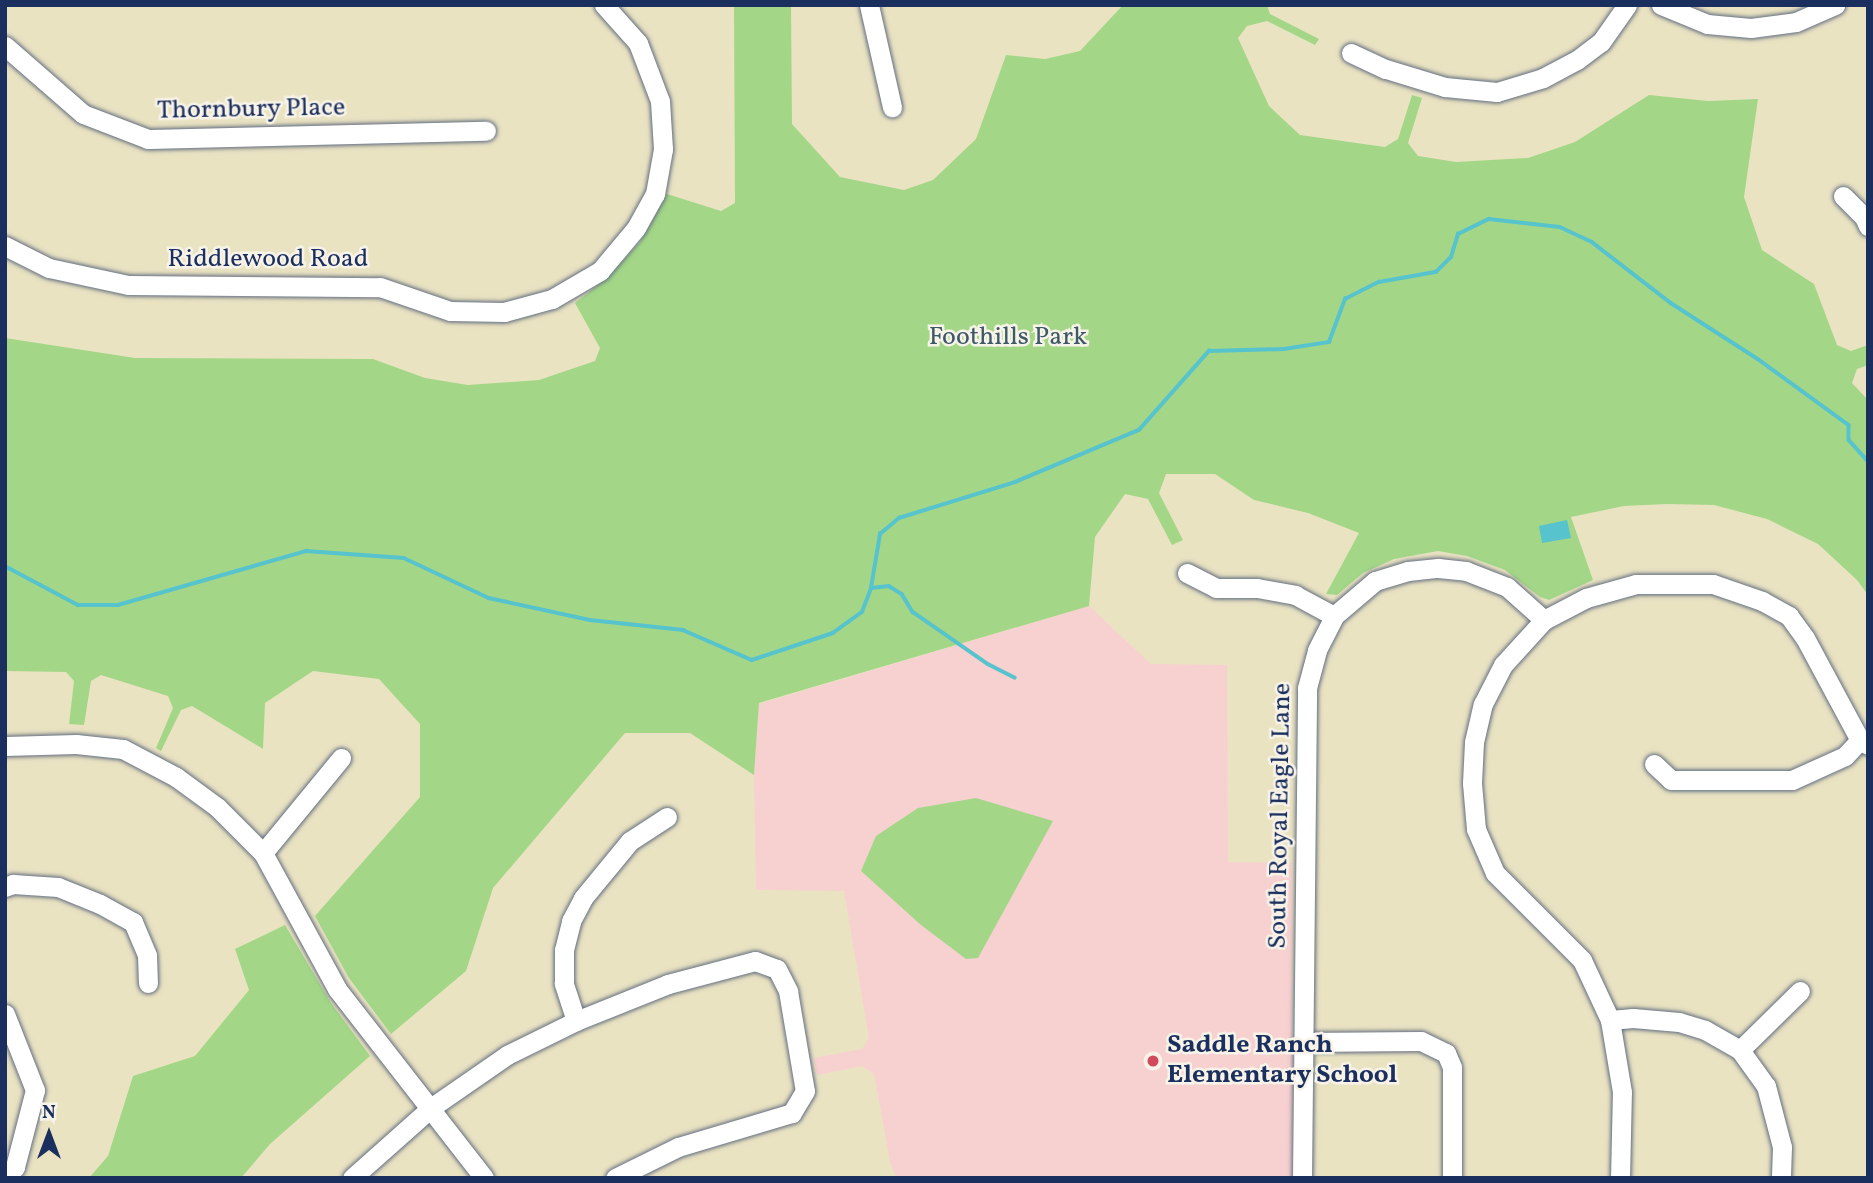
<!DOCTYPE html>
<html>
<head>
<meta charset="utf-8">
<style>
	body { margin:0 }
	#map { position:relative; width:1873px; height:1183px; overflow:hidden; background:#eae3c2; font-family:Vollkorn,serif }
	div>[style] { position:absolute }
	.built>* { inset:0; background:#f7d0d0 }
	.green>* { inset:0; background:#a3d787 }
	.water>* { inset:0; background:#56c3cd }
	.stream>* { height:3.5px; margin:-1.75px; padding:0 1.75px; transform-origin:1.75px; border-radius:1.75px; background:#56c3cd }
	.roads { filter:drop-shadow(0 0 2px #636e81) drop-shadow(0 0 2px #636e81) }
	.minor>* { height:19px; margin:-9.5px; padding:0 9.5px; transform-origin:9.5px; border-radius:9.5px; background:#fff }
	.dots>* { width:19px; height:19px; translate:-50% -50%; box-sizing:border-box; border:4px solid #f7f3e8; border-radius:50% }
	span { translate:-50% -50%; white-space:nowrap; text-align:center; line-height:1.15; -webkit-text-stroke:5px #f7f3e8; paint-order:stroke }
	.street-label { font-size:26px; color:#1b2f5e }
	.park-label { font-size:26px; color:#3d5968 }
	.poi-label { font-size:26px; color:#1b2f5e; font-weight:700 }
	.left { translate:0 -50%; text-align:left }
	.frame { position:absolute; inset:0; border:7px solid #1b2f5e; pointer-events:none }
	.north { position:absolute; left:14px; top:1099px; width:70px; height:70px; -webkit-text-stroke:5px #f7f3e8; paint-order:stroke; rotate:0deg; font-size:19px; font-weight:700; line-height:28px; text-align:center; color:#1b2f5e }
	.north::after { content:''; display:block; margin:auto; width:24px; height:32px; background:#1b2f5e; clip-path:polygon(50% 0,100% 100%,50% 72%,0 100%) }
</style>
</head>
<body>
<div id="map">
	<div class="built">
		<i style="clip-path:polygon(1089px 606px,1151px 664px,1227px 665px,1228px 862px,1292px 863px,1292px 1178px,897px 1178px,891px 1166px,874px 1074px,862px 1066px,817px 1075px,814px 1058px,862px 1049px,869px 1038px,844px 891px,756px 890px,754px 775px,759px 704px)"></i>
	</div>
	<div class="green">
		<i style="clip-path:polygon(734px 5px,791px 5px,792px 124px,840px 177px,904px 190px,933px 180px,976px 139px,1006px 55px,1045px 59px,1080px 51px,1123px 5px,1267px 5px,1270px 14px,1319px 39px,1315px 45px,1267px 21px,1247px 26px,1238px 38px,1269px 106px,1300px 135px,1385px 147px,1398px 139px,1412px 95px,1422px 98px,1408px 143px,1418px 156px,1456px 162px,1528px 158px,1575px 142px,1649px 95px,1708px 101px,1758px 99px,1744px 197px,1762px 250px,1814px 284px,1837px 345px,1851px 351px,1868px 345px,1868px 365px,1857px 369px,1852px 383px,1868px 400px,1868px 595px,1857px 580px,1818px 544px,1767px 519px,1714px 505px,1667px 504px,1624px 506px,1571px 517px,1593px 580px,1549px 600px,1540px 597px,1505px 570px,1467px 556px,1438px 551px,1394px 559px,1363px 573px,1337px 595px,1326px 594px,1359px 533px,1308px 513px,1254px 500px,1215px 474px,1166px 474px,1159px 493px,1183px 540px,1172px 545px,1148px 499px,1125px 494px,1095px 537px,1089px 606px,759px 703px,754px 775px,690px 733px,625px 733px,493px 888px,466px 971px,391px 1034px,349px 978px,315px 916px,420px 797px,420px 724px,379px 679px,313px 671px,265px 703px,263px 749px,192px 706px,181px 710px,161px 751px,156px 748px,173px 708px,168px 696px,101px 675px,91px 681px,84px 725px,69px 724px,74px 681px,66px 672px,5px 671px,5px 338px,135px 358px,373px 359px,425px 378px,468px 385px,539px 380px,595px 361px,600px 348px,575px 303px,608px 277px,640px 242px,667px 194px,721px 211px,735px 203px)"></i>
		<i style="clip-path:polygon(976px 798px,1053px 821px,978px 958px,966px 959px,921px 925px,861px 871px,876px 836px,918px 808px)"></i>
		<i style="clip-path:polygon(285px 925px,331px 1003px,370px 1056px,270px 1144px,241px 1178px,89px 1178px,108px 1156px,133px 1076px,195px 1056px,249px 990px,235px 949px)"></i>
	</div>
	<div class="water">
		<i style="clip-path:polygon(1567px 520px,1571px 538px,1542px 543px,1539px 526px)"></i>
	</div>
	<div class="stream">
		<i style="left:5px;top:566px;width:83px;rotate:28.1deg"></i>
		<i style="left:78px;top:605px;width:40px"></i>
		<i style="left:118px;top:605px;width:196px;rotate:-16deg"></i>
		<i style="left:306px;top:551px;width:98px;rotate:4.1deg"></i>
		<i style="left:404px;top:558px;width:94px;rotate:25.2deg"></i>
		<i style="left:489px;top:598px;width:103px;rotate:12.3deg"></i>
		<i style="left:590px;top:620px;width:94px;rotate:6.1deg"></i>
		<i style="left:683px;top:630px;width:75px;rotate:23.5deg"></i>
		<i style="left:752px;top:660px;width:85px;rotate:-18.4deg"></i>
		<i style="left:833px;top:633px;width:36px;rotate:-36deg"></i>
		<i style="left:862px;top:612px;width:26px;rotate:-69deg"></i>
		<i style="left:871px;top:588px;width:55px;rotate:-80.5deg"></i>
		<i style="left:880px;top:534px;width:25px;rotate:-40deg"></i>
		<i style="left:899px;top:518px;width:121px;rotate:-17.2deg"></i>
		<i style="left:1015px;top:482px;width:134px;rotate:-22.8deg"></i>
		<i style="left:1139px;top:430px;width:106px;rotate:-48.5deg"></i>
		<i style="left:1209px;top:351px;width:75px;rotate:-1.5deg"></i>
		<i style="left:1284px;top:349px;width:46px;rotate:-8.8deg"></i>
		<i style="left:1329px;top:342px;width:46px;rotate:-69.6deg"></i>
		<i style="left:1345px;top:299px;width:38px;rotate:-27deg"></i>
		<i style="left:1379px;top:282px;width:58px;rotate:-10deg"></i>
		<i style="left:1436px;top:272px;width:21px;rotate:-45deg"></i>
		<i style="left:1451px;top:257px;width:24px;rotate:-73deg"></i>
		<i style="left:1458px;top:234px;width:34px;rotate:-26deg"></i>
		<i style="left:1489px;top:219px;width:71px;rotate:6.4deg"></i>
		<i style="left:1560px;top:227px;width:35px;rotate:25deg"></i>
		<i style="left:1592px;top:242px;width:100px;rotate:37.7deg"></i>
		<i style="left:1671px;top:303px;width:103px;rotate:32.8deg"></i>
		<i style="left:1758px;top:359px;width:112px;rotate:36deg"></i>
		<i style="left:1849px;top:425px;width:15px;rotate:90deg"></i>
		<i style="left:1849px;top:440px;width:28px;rotate:48deg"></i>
		<i style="left:871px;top:588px;width:18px;rotate:-6deg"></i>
		<i style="left:889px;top:586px;width:15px;rotate:32deg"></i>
		<i style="left:902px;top:594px;width:21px;rotate:59deg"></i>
		<i style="left:913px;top:612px;width:91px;rotate:34.7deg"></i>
		<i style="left:988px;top:664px;width:30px;rotate:27deg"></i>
	</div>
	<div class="roads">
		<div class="minor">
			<i style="left:869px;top:5px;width:105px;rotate:77.3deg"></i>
			<i style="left:1661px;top:5px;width:50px;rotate:22.4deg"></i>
			<i style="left:1707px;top:24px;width:44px;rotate:5.2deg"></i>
			<i style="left:1751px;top:28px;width:45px;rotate:-7.6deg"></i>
			<i style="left:1796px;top:22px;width:43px;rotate:-23.6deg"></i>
			<i style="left:5px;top:46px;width:103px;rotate:41.1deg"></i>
			<i style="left:83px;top:114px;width:70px;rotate:21deg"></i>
			<i style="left:148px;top:139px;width:338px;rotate:-1.4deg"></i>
			<i style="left:1351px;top:53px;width:38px;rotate:25deg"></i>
			<i style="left:1386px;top:69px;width:62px;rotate:17deg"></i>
			<i style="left:1445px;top:87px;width:52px;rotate:5.5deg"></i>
			<i style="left:1497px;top:92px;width:48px;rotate:-16.9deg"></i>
			<i style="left:1543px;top:78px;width:38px;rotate:-28deg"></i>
			<i style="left:1577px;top:60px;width:30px;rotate:-37deg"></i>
			<i style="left:1601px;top:42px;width:45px;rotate:-54.9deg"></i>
			<i style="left:1843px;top:196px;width:30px;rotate:45deg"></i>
			<i style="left:1864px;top:217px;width:10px;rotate:66deg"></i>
			<i style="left:5px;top:246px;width:49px;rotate:26.6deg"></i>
			<i style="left:49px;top:268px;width:81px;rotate:12.1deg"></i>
			<i style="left:128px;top:285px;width:252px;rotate:0.5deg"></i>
			<i style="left:380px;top:287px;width:74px;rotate:18.9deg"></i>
			<i style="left:450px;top:311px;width:54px;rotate:1.1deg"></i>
			<i style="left:504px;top:312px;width:50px;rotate:-15.2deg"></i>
			<i style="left:552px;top:299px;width:56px;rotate:-30.3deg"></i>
			<i style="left:600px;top:271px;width:56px;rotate:-50.1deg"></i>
			<i style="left:636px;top:228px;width:39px;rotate:-61deg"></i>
			<i style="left:655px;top:194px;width:46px;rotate:-79.9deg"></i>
			<i style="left:663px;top:149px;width:48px;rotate:-93.6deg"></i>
			<i style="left:660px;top:101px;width:62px;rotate:-110.8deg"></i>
			<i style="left:638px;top:43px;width:51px;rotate:-131.8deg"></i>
			<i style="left:1187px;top:573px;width:33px;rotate:27deg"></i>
			<i style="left:1216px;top:588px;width:41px"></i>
			<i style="left:1257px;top:588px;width:39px;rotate:10deg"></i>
			<i style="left:1295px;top:595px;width:44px;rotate:28.3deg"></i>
			<i style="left:5px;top:746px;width:71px;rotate:-1.6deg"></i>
			<i style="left:76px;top:744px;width:47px;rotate:6.1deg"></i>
			<i style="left:123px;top:749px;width:60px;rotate:27.8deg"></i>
			<i style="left:176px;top:777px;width:51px;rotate:36.2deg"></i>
			<i style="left:217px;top:807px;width:65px;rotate:45deg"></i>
			<i style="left:263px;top:853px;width:155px;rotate:61.4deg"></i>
			<i style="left:337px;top:989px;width:239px;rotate:52.1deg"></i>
			<i style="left:1654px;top:764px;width:23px;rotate:43deg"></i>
			<i style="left:1671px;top:780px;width:121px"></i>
			<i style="left:1792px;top:780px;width:58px;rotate:-24.4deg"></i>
			<i style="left:1845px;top:756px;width:22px;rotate:-47deg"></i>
			<i style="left:263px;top:853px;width:123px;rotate:-50.6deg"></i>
			<i style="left:5px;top:887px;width:9px;rotate:-21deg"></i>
			<i style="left:13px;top:884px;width:45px;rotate:3.8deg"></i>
			<i style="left:58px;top:887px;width:45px;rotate:22deg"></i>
			<i style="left:100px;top:904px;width:38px;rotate:29deg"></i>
			<i style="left:133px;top:922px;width:36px;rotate:67deg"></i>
			<i style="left:147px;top:955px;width:28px;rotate:88deg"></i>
			<i style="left:5px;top:1014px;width:82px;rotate:68.5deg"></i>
			<i style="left:35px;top:1090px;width:80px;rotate:104.6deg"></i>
			<i style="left:15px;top:1167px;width:14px;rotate:135deg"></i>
			<i style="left:1610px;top:1020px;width:23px;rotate:-5deg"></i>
			<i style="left:1633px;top:1018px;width:46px;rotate:5deg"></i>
			<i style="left:1679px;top:1022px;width:27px;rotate:17deg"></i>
			<i style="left:1705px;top:1030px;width:40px;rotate:29.7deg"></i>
			<i style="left:1740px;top:1050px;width:44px;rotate:54.2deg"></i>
			<i style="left:1766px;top:1086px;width:63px;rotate:75.3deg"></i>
			<i style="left:1782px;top:1147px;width:31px;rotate:92deg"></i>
			<i style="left:576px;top:1021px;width:40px;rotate:-108deg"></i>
			<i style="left:564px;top:983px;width:33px;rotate:-90deg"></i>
			<i style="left:564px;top:950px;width:30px;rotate:-76deg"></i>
			<i style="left:571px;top:921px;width:26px;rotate:-62deg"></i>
			<i style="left:583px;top:898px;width:74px;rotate:-50.5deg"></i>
			<i style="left:630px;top:841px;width:44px;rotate:-33deg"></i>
			<i style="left:1302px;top:1042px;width:119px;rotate:-0.5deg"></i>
			<i style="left:1421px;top:1041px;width:28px;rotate:26deg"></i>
			<i style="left:1446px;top:1053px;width:15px;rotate:67deg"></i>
			<i style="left:1452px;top:1067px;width:111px;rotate:90deg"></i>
			<i style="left:1740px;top:1050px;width:84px;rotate:-44.5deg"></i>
			<i style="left:352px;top:1178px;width:107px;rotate:-41.6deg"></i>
			<i style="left:432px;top:1107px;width:91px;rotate:-34.7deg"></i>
			<i style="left:507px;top:1055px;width:77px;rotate:-26.2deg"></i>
			<i style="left:576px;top:1021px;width:99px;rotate:-21.9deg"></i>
			<i style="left:668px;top:984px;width:90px;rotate:-14.8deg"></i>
			<i style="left:755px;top:961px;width:23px;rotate:20deg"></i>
			<i style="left:777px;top:969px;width:25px;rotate:63deg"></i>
			<i style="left:788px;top:991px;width:101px;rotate:80.4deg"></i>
			<i style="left:805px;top:1091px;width:26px;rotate:121deg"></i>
			<i style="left:792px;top:1113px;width:119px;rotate:163.4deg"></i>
			<i style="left:678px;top:1147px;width:70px;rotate:153.8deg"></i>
			<i style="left:1302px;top:1178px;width:490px;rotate:-89.4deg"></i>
			<i style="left:1307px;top:688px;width:39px;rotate:-75deg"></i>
			<i style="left:1317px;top:650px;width:38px;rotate:-63deg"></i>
			<i style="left:1334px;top:616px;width:54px;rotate:-40.5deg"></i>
			<i style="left:1375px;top:581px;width:34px;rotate:-17deg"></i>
			<i style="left:1408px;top:571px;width:30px;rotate:-6deg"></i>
			<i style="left:1438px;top:568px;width:28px;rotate:6deg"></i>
			<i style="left:1466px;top:571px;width:44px;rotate:21.3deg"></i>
			<i style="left:1507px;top:587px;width:50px;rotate:41.7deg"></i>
			<i style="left:1620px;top:1178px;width:86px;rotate:-88.7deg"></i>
			<i style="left:1622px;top:1092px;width:73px;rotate:-99.5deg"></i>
			<i style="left:1610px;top:1020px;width:66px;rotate:-115deg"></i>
			<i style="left:1582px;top:960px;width:123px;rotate:-135deg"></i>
			<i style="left:1495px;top:873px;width:48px;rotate:-113.4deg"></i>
			<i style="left:1476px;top:829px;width:46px;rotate:-95deg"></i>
			<i style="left:1472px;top:783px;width:41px;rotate:-87.2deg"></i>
			<i style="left:1474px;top:742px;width:39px;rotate:-77deg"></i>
			<i style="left:1483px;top:704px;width:44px;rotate:-62.9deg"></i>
			<i style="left:1503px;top:665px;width:61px;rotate:-47.7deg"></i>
			<i style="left:1544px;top:620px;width:47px;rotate:-27.6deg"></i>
			<i style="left:1586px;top:598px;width:52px;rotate:-15.6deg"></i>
			<i style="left:1636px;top:584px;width:77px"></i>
			<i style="left:1713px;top:584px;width:52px;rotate:19.1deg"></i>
			<i style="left:1762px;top:601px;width:31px;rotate:29deg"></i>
			<i style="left:1789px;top:616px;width:27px;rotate:54deg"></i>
			<i style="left:1805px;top:638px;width:116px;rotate:61.7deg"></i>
			<i style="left:1860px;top:740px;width:9px;rotate:32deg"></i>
		</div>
	</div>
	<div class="dots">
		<i style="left:1153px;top:1061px;background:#d1495b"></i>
	</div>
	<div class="street-label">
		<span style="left:251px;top:110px;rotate:-1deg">Thornbury Place</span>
		<span style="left:268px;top:260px">Riddlewood Road</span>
		<span style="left:1281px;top:816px;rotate:-89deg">South Royal Eagle Lane</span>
	</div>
	<div class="park-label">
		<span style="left:1008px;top:338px">Foothills Park</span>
	</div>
	<div class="poi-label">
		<span class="left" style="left:1167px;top:1061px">Saddle Ranch<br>Elementary School</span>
	</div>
	<div class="frame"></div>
	<div class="north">N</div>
</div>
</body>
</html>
